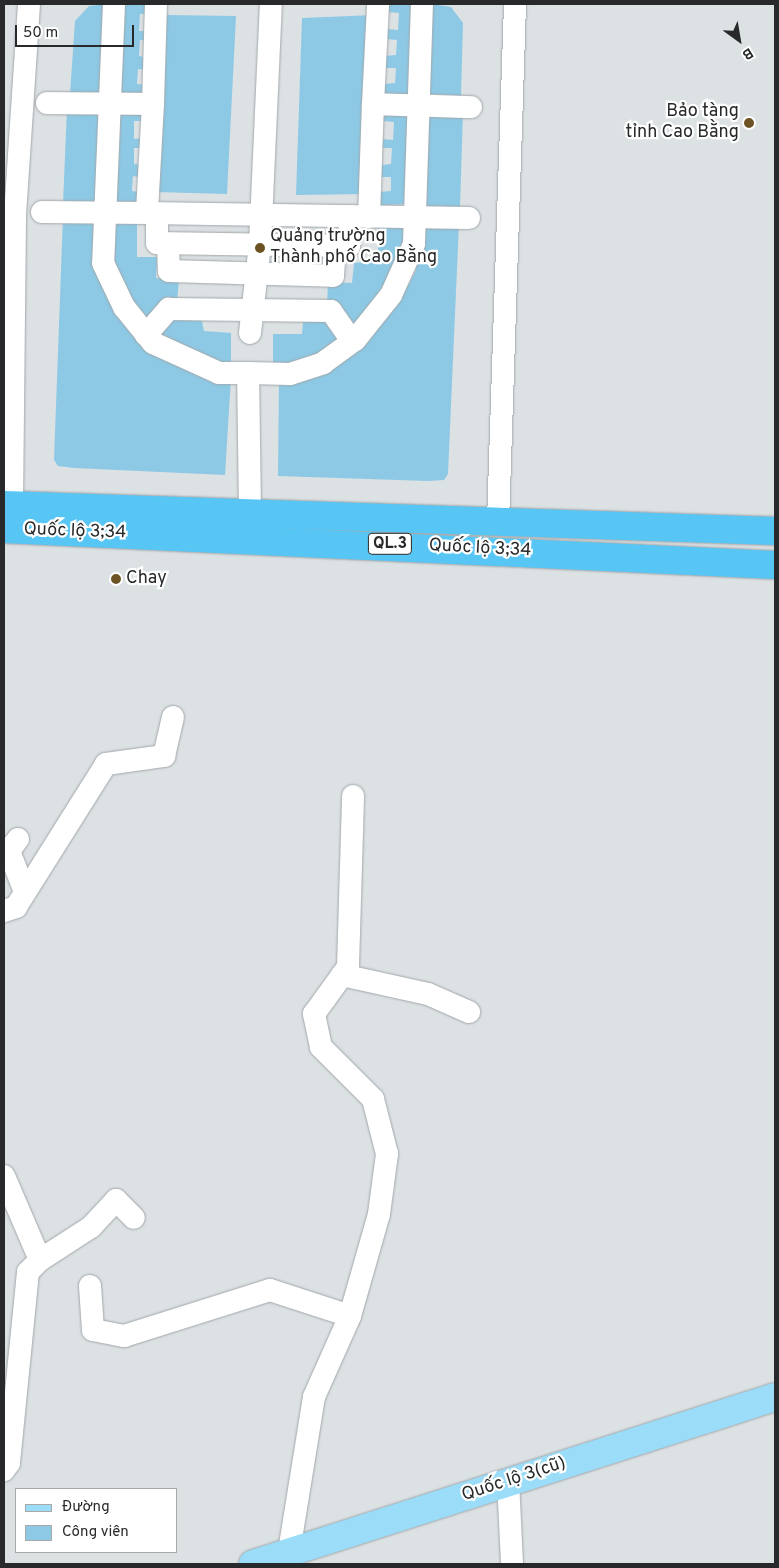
<!DOCTYPE html>
<html>
<head>
<meta charset="utf-8">
<style>
	body { margin:0 }
	#map { position:relative; width:779px; height:1568px; overflow:hidden; background:#dce1e4; font-family:Overpass,sans-serif }
	div>[style] { position:absolute }
	.green>* { inset:0; background:#8dc9e5 }
	.roads { filter:drop-shadow(0 0 1px #a2a7aa) drop-shadow(0 0 1px #a2a7aa) }
	.minor>* { height:22px; margin:-11px; padding:0 11px; transform-origin:11px; border-radius:11px; background:#fff }
	.major>* { height:28px; margin:-14px; padding:0 14px; transform-origin:14px; border-radius:14px; background:#9bddf9 }
	.highway>* { height:28px; margin:-14px; padding:0 14px; transform-origin:14px; border-radius:14px; background:#58c6f5 }
	.dots>* { width:14px; height:14px; translate:-50% -50%; box-sizing:border-box; border:2px solid #fff; border-radius:50% }
	span { translate:-50% -50%; white-space:nowrap; text-align:center; line-height:1.15; -webkit-text-stroke:4.5px #fff; paint-order:stroke }
	.shield-label span { padding:1px 4px; background:#fff; border:1px solid; border-radius:4px; -webkit-text-stroke-width:0 }
	.shield-label { font-size:16px; color:#27292a; font-weight:700 }
	.poi-label { font-size:18px; color:#27292a }
	.right { translate:-100% -50%; text-align:right }
	.left { translate:0 -50%; text-align:left }
	.street-label { font-size:18px; color:#27292a }
	.frame { position:absolute; inset:0; border:5px solid #27292a; pointer-events:none }
	.legend { position:absolute; left:15px; top:1488px; width:162px; height:65px; box-sizing:border-box; background:#fff; border:1px solid #a9a9aa; margin:0; padding:6px 9px; list-style:none; font-size:15px; color:#27292a }
	.legend li { display:flex; align-items:center; gap:10px; height:25px }
	.legend b { width:25px; border:1px solid #a9a9aa }
	.north { position:absolute; left:714px; top:15px; width:50px; height:50px; -webkit-text-stroke:4px #fff; paint-order:stroke; rotate:148deg; font-size:14px; font-weight:700; line-height:20px; text-align:center; color:#27292a }
	.north::after { content:''; display:block; margin:auto; width:18px; height:22px; background:#27292a; clip-path:polygon(50% 0,100% 100%,50% 72%,0 100%) }
	.scale { position:absolute; left:15px; top:25px; width:119px; height:22px; box-sizing:border-box; border:2px solid #27292a; border-top:0; padding-left:6px; font-size:15px; line-height:18px; white-space:nowrap; color:#27292a; -webkit-text-stroke:4px #fff; paint-order:stroke }
</style>
</head>
<body>
<div id="map">
	<div class="green">
		<i style="clip-path:polygon(107px 4px,105px 95px,70px 94px,75px 21px,89px 6px)"></i>
		<i style="clip-path:polygon(119px 4px,151px 4px,152px 14px,140px 14px,139px 31px,150px 31px,150px 41px,140px 40px,139px 56px,149px 58px,149px 70px,138px 69px,137px 84px,149px 85px,148px 97px,115px 95px)"></i>
		<i style="clip-path:polygon(388px 4px,420px 4px,416px 95px,383px 96px,383px 84px,395px 83px,396px 68px,385px 68px,385px 56px,396px 55px,397px 40px,386px 39px,387px 29px,398px 30px,399px 13px,387px 12px)"></i>
		<i style="clip-path:polygon(432px 4px,451px 7px,463px 23px,461px 96px,427px 94px)"></i>
		<i style="clip-path:polygon(166px 15px,236px 16px,227px 194px,156px 192px)"></i>
		<i style="clip-path:polygon(374px 15px,367px 194px,296px 195px,302px 18px)"></i>
		<i style="clip-path:polygon(67px 108px,104px 109px,100px 204px,63px 204px)"></i>
		<i style="clip-path:polygon(114px 109px,146px 111px,146px 121px,134px 121px,134px 139px,145px 138px,144px 148px,134px 148px,134px 164px,144px 165px,144px 178px,133px 176px,132px 191px,144px 193px,143px 205px,110px 202px)"></i>
		<i style="clip-path:polygon(384px 111px,416px 112px,412px 204px,379px 205px,379px 192px,391px 191px,391px 177px,380px 177px,381px 165px,391px 164px,392px 148px,382px 148px,382px 139px,393px 140px,394px 122px,383px 121px)"></i>
		<i style="clip-path:polygon(426px 112px,463px 112px,460px 207px,423px 208px)"></i>
		<i style="clip-path:polygon(63px 216px,99px 218px,99px 248px,142px 335px,231px 378px,225px 475px,74px 468px,58px 466px,54px 460px)"></i>
		<i style="clip-path:polygon(106px 219px,137px 219px,137px 257px,157px 257px,156px 278px,179px 280px,177px 301px,200px 312px,204px 331px,231px 333px,231px 368px,146px 327px,106px 260px)"></i>
		<i style="clip-path:polygon(412px 223px,390px 292px,320px 360px,273px 369px,273px 334px,302px 334px,304px 310px,327px 306px,328px 282px,352px 283px,354px 263px,378px 261px,378px 225px)"></i>
		<i style="clip-path:polygon(459px 223px,448px 474px,444px 480px,428px 481px,278px 476px,279px 379px,366px 342px,397px 306px,416px 270px,422px 224px)"></i>
	</div>
	<div class="roads">
		<div class="minor">
			<i style="left:114px;top:4px;width:259px;rotate:92.4deg"></i>
			<i style="left:103px;top:263px;width:49px;rotate:64.5deg"></i>
			<i style="left:124px;top:307px;width:46px;rotate:51.1deg"></i>
			<i style="left:153px;top:343px;width:72px;rotate:24.4deg"></i>
			<i style="left:219px;top:373px;width:29px"></i>
			<i style="left:47px;top:103px;width:106px;rotate:0.5deg"></i>
			<i style="left:153px;top:104px;width:100px;rotate:-88.3deg"></i>
			<i style="left:153px;top:104px;width:109px;rotate:93.2deg"></i>
			<i style="left:147px;top:213px;width:322px;rotate:0.9deg"></i>
			<i style="left:373px;top:104px;width:100px;rotate:-87.1deg"></i>
			<i style="left:42px;top:212px;width:105px;rotate:0.5deg"></i>
			<i style="left:157px;top:216px;width:27px;rotate:90deg"></i>
			<i style="left:157px;top:243px;width:192px;rotate:0.9deg"></i>
			<i style="left:349px;top:246px;width:30px;rotate:-88deg"></i>
			<i style="left:369px;top:217px;width:113px;rotate:-88deg"></i>
			<i style="left:373px;top:104px;width:98px;rotate:1.8deg"></i>
			<i style="left:168px;top:244px;width:27px;rotate:88deg"></i>
			<i style="left:169px;top:271px;width:164px;rotate:1.7deg"></i>
			<i style="left:333px;top:276px;width:30px;rotate:-86deg"></i>
			<i style="left:250px;top:333px;width:90px;rotate:-83.6deg"></i>
			<i style="left:260px;top:244px;width:240px;rotate:-87.4deg"></i>
			<i style="left:146px;top:335px;width:35px;rotate:-49deg"></i>
			<i style="left:169px;top:309px;width:162px;rotate:0.7deg"></i>
			<i style="left:331px;top:311px;width:37px;rotate:55deg"></i>
			<i style="left:12px;top:505px;width:290px;rotate:-89.4deg"></i>
			<i style="left:15px;top:215px;width:211px;rotate:-86.2deg"></i>
			<i style="left:250px;top:512px;width:139px;rotate:-90.8deg"></i>
			<i style="left:248px;top:373px;width:42px;rotate:1.4deg"></i>
			<i style="left:290px;top:374px;width:35px;rotate:-18deg"></i>
			<i style="left:323px;top:363px;width:39px;rotate:-36deg"></i>
			<i style="left:355px;top:340px;width:58px;rotate:-51.3deg"></i>
			<i style="left:391px;top:295px;width:56px;rotate:-65.7deg"></i>
			<i style="left:414px;top:244px;width:240px;rotate:-88.1deg"></i>
			<i style="left:498px;top:522px;width:518px;rotate:-88.12deg"></i>
			<i style="left:18px;top:839px;width:15px;rotate:127deg"></i>
			<i style="left:9px;top:851px;width:44px;rotate:68.7deg"></i>
			<i style="left:4px;top:911px;width:13px;rotate:-18deg"></i>
			<i style="left:16px;top:907px;width:169px;rotate:-57.8deg"></i>
			<i style="left:106px;top:764px;width:59px;rotate:-7.9deg"></i>
			<i style="left:164px;top:756px;width:40px;rotate:-77deg"></i>
			<i style="left:342px;top:975px;width:88px;rotate:12.5deg"></i>
			<i style="left:428px;top:994px;width:45px;rotate:23.7deg"></i>
			<i style="left:4px;top:1176px;width:91px;rotate:66.8deg"></i>
			<i style="left:40px;top:1260px;width:17px;rotate:135deg"></i>
			<i style="left:28px;top:1272px;width:192px;rotate:95.7deg"></i>
			<i style="left:9px;top:1463px;width:9px;rotate:126deg"></i>
			<i style="left:40px;top:1260px;width:61px;rotate:-32.9deg"></i>
			<i style="left:91px;top:1227px;width:37px;rotate:-47deg"></i>
			<i style="left:116px;top:1200px;width:25px;rotate:45deg"></i>
			<i style="left:90px;top:1286px;width:44px;rotate:86.1deg"></i>
			<i style="left:93px;top:1330px;width:32px;rotate:11deg"></i>
			<i style="left:124px;top:1336px;width:153px;rotate:-17.5deg"></i>
			<i style="left:270px;top:1290px;width:84px;rotate:18deg"></i>
			<i style="left:350px;top:1316px;width:89px;rotate:114deg"></i>
			<i style="left:314px;top:1397px;width:157px;rotate:99.2deg"></i>
			<i style="left:350px;top:1316px;width:106px;rotate:-74.1deg"></i>
			<i style="left:379px;top:1214px;width:61px;rotate:-82.4deg"></i>
			<i style="left:387px;top:1154px;width:57px;rotate:-104.3deg"></i>
			<i style="left:373px;top:1099px;width:74px;rotate:-135deg"></i>
			<i style="left:321px;top:1047px;width:34px;rotate:-102deg"></i>
			<i style="left:314px;top:1014px;width:58px;rotate:-54.1deg"></i>
			<i style="left:348px;top:967px;width:171px;rotate:-88.3deg"></i>
			<i style="left:508px;top:1481px;width:83px;rotate:87.2deg"></i>
		</div>
		<div class="major">
			<i style="left:253px;top:1564px;width:548px;rotate:-17.74deg"></i>
		</div>
		<div class="highway">
			<i style="left:4px;top:505px;width:771px;rotate:1.93deg"></i>
			<i style="left:4px;top:529px;width:772px;rotate:2.67deg"></i>
		</div>
	</div>
	<div class="dots">
		<i style="left:749px;top:123px;background:#6d5324"></i>
		<i style="left:260px;top:248px;background:#6d5324"></i>
		<i style="left:116px;top:579px;background:#6d5324"></i>
	</div>
	<div class="shield-label">
		<span style="left:390px;top:544px">QL.3</span>
	</div>
	<div class="poi-label">
		<span class="right" style="left:739px;top:123px">Bảo tàng<br>tỉnh Cao Bằng</span>
		<span class="left" style="left:270px;top:248px">Quảng trường<br>Thành phố Cao Bằng</span>
		<span class="left" style="left:126px;top:579px">Chay</span>
	</div>
	<div class="street-label">
		<span style="left:75px;top:532px;rotate:2deg">Quốc lộ 3;34</span>
		<span style="left:480px;top:549px;rotate:3deg">Quốc lộ 3;34</span>
		<span style="left:514px;top:1480px;rotate:-18deg">Quốc lộ 3(cũ)</span>
	</div>
	<div class="frame"></div>
	<ul class="legend">
	<li><b style="height:6px;background:#9bddf9"></b>Đường</li>
	<li><b style="height:14px;background:#8dc9e5"></b>Công viên</li>
	</ul>
	<div class="north">B</div>
	<div class="scale">50 m</div>
</div>
</body>
</html>
